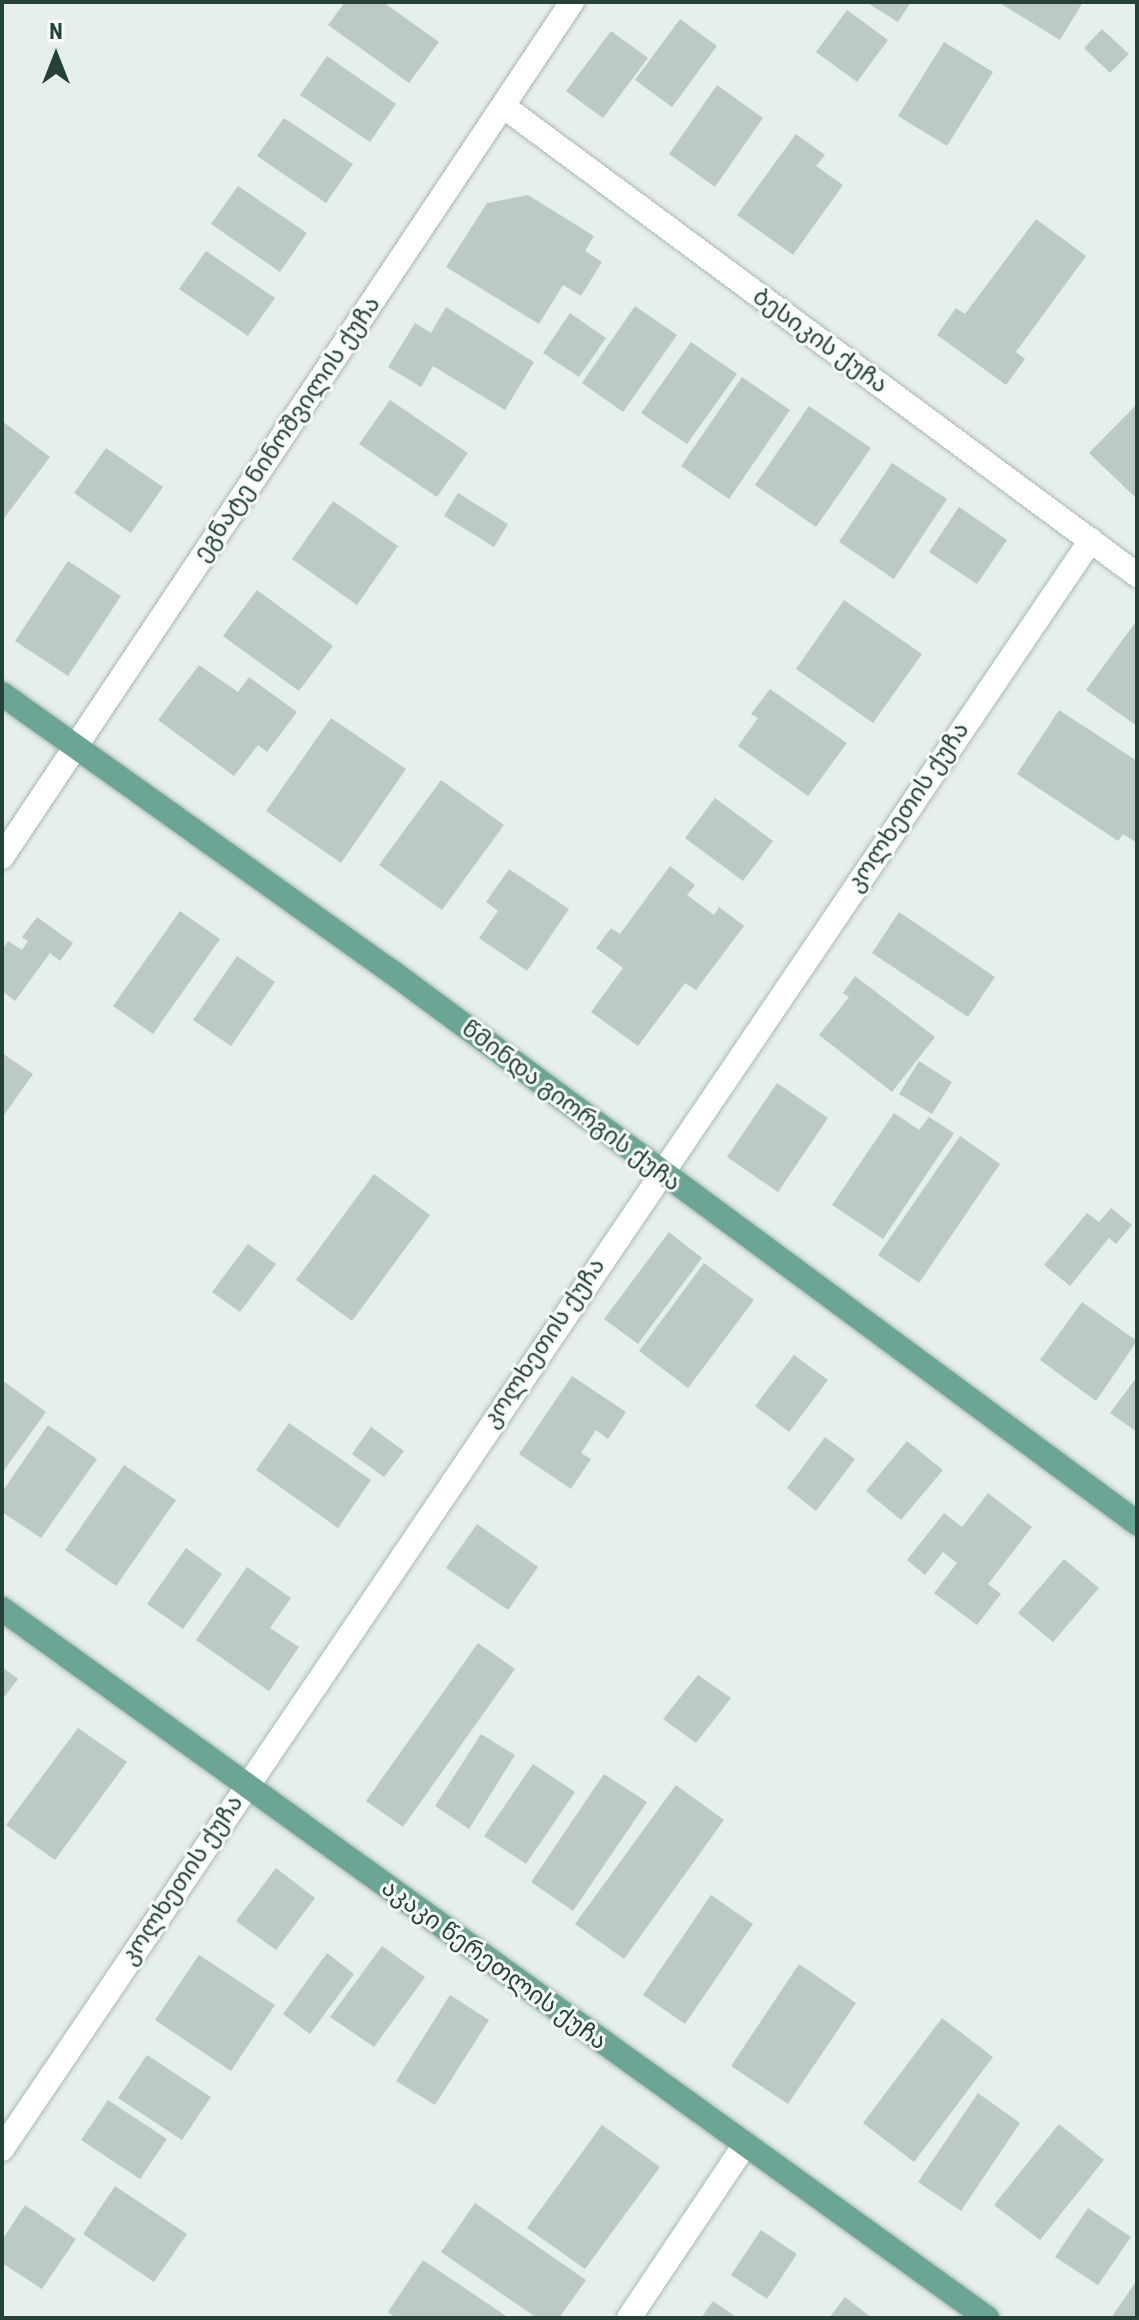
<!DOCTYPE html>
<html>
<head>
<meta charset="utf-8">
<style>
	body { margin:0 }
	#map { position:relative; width:1139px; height:2320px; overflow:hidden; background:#e6efeb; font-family:"Roboto Condensed","Noto Sans Georgian",sans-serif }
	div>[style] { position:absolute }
	.building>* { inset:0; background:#bbcac4 }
	.roads { filter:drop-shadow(0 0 2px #a8b8b2) drop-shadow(0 0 2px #a8b8b2) }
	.minor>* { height:24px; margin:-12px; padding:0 12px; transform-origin:12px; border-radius:12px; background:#fff }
	.major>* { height:24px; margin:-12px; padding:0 12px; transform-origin:12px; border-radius:12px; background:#6aa596 }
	span { translate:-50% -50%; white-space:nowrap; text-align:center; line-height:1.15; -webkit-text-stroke:6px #f7fbf9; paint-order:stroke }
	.street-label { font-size:24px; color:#24423a }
	.frame { position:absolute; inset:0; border:4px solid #24423a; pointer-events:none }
	.north { position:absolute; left:16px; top:16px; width:80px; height:80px; -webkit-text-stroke:6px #f7fbf9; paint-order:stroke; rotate:0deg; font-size:22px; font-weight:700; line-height:32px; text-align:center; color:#24423a }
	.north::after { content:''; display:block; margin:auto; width:28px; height:36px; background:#24423a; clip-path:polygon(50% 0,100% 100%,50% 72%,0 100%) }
</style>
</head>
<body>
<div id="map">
	<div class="building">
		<i style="clip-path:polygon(345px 2px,383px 2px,439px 42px,409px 83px,328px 25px)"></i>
		<i style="clip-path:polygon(866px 2px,911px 2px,898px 22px)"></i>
		<i style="clip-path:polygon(998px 2px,1083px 2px,1060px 40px)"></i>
		<i style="clip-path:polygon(847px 10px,888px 40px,857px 82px,816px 52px)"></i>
		<i style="clip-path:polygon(680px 19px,717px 46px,672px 107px,635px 80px)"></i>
		<i style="clip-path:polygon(1102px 29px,1129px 54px,1110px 73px,1084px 48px)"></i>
		<i style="clip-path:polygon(611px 31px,648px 58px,603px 118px,566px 91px)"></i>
		<i style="clip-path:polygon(944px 42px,993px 72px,947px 146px,898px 116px)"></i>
		<i style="clip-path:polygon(327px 56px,396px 104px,370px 142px,300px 95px)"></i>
		<i style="clip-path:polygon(717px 85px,763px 118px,715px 187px,669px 154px)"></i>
		<i style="clip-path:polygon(284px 118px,353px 164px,326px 203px,257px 156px)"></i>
		<i style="clip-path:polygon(796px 134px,825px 155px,816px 166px,843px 185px,793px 255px,737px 215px)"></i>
		<i style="clip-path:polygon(238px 186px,307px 233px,280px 272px,211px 224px)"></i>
		<i style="clip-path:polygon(528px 195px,594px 236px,585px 251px,602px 262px,581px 296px,563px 285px,539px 324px,446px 267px,487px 203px)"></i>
		<i style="clip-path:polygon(1036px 219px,1086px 256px,1016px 352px,1025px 359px,1006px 385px,937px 335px,956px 308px,965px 314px)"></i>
		<i style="clip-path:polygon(206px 251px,275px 298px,248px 336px,179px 289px)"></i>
		<i style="clip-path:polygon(635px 306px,677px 335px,623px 412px,582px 383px)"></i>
		<i style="clip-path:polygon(446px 307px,534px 362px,505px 410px,433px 366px,421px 387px,388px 367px,415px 323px,431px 333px)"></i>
		<i style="clip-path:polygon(570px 313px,606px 338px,579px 377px,543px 353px)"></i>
		<i style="clip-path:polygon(691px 342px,737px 374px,687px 444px,641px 413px)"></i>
		<i style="clip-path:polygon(742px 377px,790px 410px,729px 499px,681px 466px)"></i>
		<i style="clip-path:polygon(390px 400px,468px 453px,437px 497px,359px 444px)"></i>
		<i style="clip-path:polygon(1137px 404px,1137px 499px,1089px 453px)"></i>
		<i style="clip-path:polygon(809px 406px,871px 448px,816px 527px,755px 485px)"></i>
		<i style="clip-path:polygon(2px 421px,50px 457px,2px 521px)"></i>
		<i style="clip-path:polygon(106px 448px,163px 487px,131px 533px,74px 493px)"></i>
		<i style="clip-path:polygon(892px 463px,947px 499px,894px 579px,839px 542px)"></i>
		<i style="clip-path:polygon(458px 493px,508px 524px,494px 547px,444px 516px)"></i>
		<i style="clip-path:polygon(333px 501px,398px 546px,357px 605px,292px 559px)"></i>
		<i style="clip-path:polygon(959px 507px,1007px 540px,977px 584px,929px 552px)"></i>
		<i style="clip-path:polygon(68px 561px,121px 596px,68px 676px,15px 641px)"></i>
		<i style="clip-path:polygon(257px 590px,333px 646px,299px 691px,223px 636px)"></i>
		<i style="clip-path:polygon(844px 600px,922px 654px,873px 723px,796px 669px)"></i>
		<i style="clip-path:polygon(1134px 624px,1137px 625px,1137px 726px,1086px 690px)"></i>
		<i style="clip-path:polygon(199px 665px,238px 692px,249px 677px,297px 712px,267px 752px,258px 745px,234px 776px,158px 720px)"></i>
		<i style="clip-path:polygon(770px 689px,847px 743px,808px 796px,738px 746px,758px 718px,751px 714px)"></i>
		<i style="clip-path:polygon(1059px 710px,1137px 761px,1137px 843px,1123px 834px,1118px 841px,1017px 774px)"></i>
		<i style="clip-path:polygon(331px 718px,406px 769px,341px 863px,266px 811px)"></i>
		<i style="clip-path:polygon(441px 780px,504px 825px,442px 910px,379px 865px)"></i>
		<i style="clip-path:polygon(715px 798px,773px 841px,743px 881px,685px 838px)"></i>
		<i style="clip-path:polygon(670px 866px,695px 885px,687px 895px,714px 915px,719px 907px,744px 926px,696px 990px,685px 983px,638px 1046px,591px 1012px,623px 968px,596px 948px,611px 928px,620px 934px)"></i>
		<i style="clip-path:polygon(509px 869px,569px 909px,527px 971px,479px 938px,498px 911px,486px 902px)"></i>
		<i style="clip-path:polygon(180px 911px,220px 939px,153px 1034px,113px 1006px)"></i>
		<i style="clip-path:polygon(899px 912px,995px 977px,968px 1017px,872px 953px)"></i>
		<i style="clip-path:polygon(37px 917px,73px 943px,60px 961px,50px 953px,15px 1001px,2px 991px,2px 950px,8px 941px,22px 950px,28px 941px,22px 937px)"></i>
		<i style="clip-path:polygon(237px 956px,275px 982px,231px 1046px,193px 1020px)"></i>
		<i style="clip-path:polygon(855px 976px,935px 1037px,892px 1092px,819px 1035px,849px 997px,843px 993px)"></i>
		<i style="clip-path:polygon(2px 1053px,33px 1074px,2px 1118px)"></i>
		<i style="clip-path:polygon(919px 1061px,952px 1082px,932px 1114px,899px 1094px)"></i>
		<i style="clip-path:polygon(777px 1083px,828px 1118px,778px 1192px,727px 1157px)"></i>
		<i style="clip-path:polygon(894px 1113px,919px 1130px,929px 1117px,954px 1133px,883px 1239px,832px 1205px)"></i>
		<i style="clip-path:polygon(960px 1136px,1000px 1164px,919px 1283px,878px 1255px)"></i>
		<i style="clip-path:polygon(374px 1174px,430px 1215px,352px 1321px,296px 1280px)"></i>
		<i style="clip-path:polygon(1111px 1208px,1132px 1225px,1116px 1244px,1109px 1238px,1070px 1286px,1044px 1265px,1087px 1213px,1099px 1222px)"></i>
		<i style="clip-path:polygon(669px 1232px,702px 1258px,638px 1344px,604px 1319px)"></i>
		<i style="clip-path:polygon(248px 1244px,276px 1264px,240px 1312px,212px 1292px)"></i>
		<i style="clip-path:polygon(704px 1263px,754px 1300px,688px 1388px,639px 1351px)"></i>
		<i style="clip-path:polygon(1082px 1302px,1137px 1341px,1096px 1401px,1040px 1360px)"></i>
		<i style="clip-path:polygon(794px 1355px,828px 1380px,789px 1432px,755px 1406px)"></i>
		<i style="clip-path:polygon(572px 1376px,626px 1412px,608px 1439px,596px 1430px,581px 1453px,591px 1459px,571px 1489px,519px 1454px)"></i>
		<i style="clip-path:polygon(1137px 1377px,1137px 1432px,1110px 1413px)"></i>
		<i style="clip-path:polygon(2px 1380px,46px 1412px,2px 1473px)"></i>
		<i style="clip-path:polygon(289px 1423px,371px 1480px,338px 1528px,256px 1470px)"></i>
		<i style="clip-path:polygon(48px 1425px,97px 1459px,41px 1538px,2px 1512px,2px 1492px)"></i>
		<i style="clip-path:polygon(371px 1427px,404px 1451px,384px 1477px,352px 1454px)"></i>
		<i style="clip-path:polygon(825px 1437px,855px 1459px,816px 1511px,787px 1488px)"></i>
		<i style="clip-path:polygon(907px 1441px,943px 1470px,901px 1520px,866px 1491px)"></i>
		<i style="clip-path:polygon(124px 1465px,176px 1500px,116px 1586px,65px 1550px)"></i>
		<i style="clip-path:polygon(988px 1493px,1032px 1527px,988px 1584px,1001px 1594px,977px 1625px,934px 1593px,957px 1563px,943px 1552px,925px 1575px,907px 1560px,944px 1513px,962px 1527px)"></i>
		<i style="clip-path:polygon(477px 1524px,538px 1567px,508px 1610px,446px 1568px)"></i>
		<i style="clip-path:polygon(186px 1548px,222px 1574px,183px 1629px,147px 1604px)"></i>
		<i style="clip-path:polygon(1064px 1559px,1099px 1588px,1053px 1642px,1018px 1613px)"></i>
		<i style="clip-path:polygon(247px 1567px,291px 1598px,270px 1628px,299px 1647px,269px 1691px,196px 1640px)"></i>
		<i style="clip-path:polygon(478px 1643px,515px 1669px,403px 1827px,366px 1801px)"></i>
		<i style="clip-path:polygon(2px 1667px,18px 1679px,2px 1700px)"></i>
		<i style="clip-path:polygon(698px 1675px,731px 1698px,696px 1743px,663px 1719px)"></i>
		<i style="clip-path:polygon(78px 1728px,127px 1762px,55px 1860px,6px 1825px)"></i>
		<i style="clip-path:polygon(481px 1734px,515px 1755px,469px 1829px,435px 1806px)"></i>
		<i style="clip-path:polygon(533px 1764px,575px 1792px,526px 1864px,484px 1836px)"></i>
		<i style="clip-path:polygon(604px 1774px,647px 1802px,573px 1911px,531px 1882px)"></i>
		<i style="clip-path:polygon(676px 1785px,724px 1820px,624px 1959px,575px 1924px)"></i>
		<i style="clip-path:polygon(276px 1868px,315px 1898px,276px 1950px,236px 1921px)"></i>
		<i style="clip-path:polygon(711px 1895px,753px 1924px,685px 2024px,643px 1995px)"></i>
		<i style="clip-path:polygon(382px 1946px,425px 1977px,374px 2047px,330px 2017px)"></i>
		<i style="clip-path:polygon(327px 1953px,354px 1974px,310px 2034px,283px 2014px)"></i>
		<i style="clip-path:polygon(199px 1955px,275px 2005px,231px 2071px,155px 2020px)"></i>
		<i style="clip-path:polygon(799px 1964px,856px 2003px,788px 2104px,731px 2066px)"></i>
		<i style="clip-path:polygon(450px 1995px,489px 2020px,435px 2105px,396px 2081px)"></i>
		<i style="clip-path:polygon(942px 2018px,993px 2057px,914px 2162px,863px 2123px)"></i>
		<i style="clip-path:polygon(147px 2055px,211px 2097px,182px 2140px,118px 2098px)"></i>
		<i style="clip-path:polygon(978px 2093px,1020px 2123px,961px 2211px,918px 2182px)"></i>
		<i style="clip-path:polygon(108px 2100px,167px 2139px,140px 2179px,81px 2140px)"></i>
		<i style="clip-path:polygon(1059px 2124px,1104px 2160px,1040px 2240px,994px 2205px)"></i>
		<i style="clip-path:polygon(602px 2125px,660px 2167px,585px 2269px,527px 2228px)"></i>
		<i style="clip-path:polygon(115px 2186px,187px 2234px,154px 2282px,83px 2234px)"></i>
		<i style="clip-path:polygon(475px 2203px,586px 2280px,559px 2318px,537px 2318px,441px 2252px)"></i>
		<i style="clip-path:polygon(25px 2205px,76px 2239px,42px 2289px,2px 2263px,2px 2240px)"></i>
		<i style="clip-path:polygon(1088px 2208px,1131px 2237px,1098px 2285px,1055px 2257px)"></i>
		<i style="clip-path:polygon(761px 2230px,797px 2254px,767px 2299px,731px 2275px)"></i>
		<i style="clip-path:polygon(423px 2260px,509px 2318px,396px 2318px,388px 2312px)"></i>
		<i style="clip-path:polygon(1137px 2280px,1137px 2318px,1111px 2318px)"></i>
		<i style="clip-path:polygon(845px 2297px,872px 2318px,829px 2318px)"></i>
		<i style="clip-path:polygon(713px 2301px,738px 2318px,701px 2318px)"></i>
	</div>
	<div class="roads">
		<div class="minor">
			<i style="left:503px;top:106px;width:789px;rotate:36.49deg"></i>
			<i style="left:2px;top:857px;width:1028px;rotate:-56.31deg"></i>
			<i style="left:2px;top:2149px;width:1943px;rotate:-55.91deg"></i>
			<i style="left:629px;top:2318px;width:207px;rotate:-56.2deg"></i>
		</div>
		<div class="major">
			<i style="left:2px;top:694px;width:479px;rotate:35.5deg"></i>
			<i style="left:392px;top:972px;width:927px;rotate:36.49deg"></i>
			<i style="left:2px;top:1609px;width:1214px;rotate:35.75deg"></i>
		</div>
	</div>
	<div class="street-label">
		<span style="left:820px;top:341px;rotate:36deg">ბესიკის ქუჩა</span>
		<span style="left:287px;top:429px;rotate:-56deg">ეგნატე ნინოშვილის ქუჩა</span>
		<span style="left:908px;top:807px;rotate:-56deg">კოლხეთის ქუჩა</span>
		<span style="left:571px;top:1106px;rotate:37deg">წმინდა გიორგის ქუჩა</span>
		<span style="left:544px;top:1343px;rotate:-56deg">კოლხეთის ქუჩა</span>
		<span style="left:182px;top:1880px;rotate:-56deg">კოლხეთის ქუჩა</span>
		<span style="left:494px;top:1965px;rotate:36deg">აკაკი წერეთლის ქუჩა</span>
	</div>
	<div class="frame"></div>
	<div class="north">N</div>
</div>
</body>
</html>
